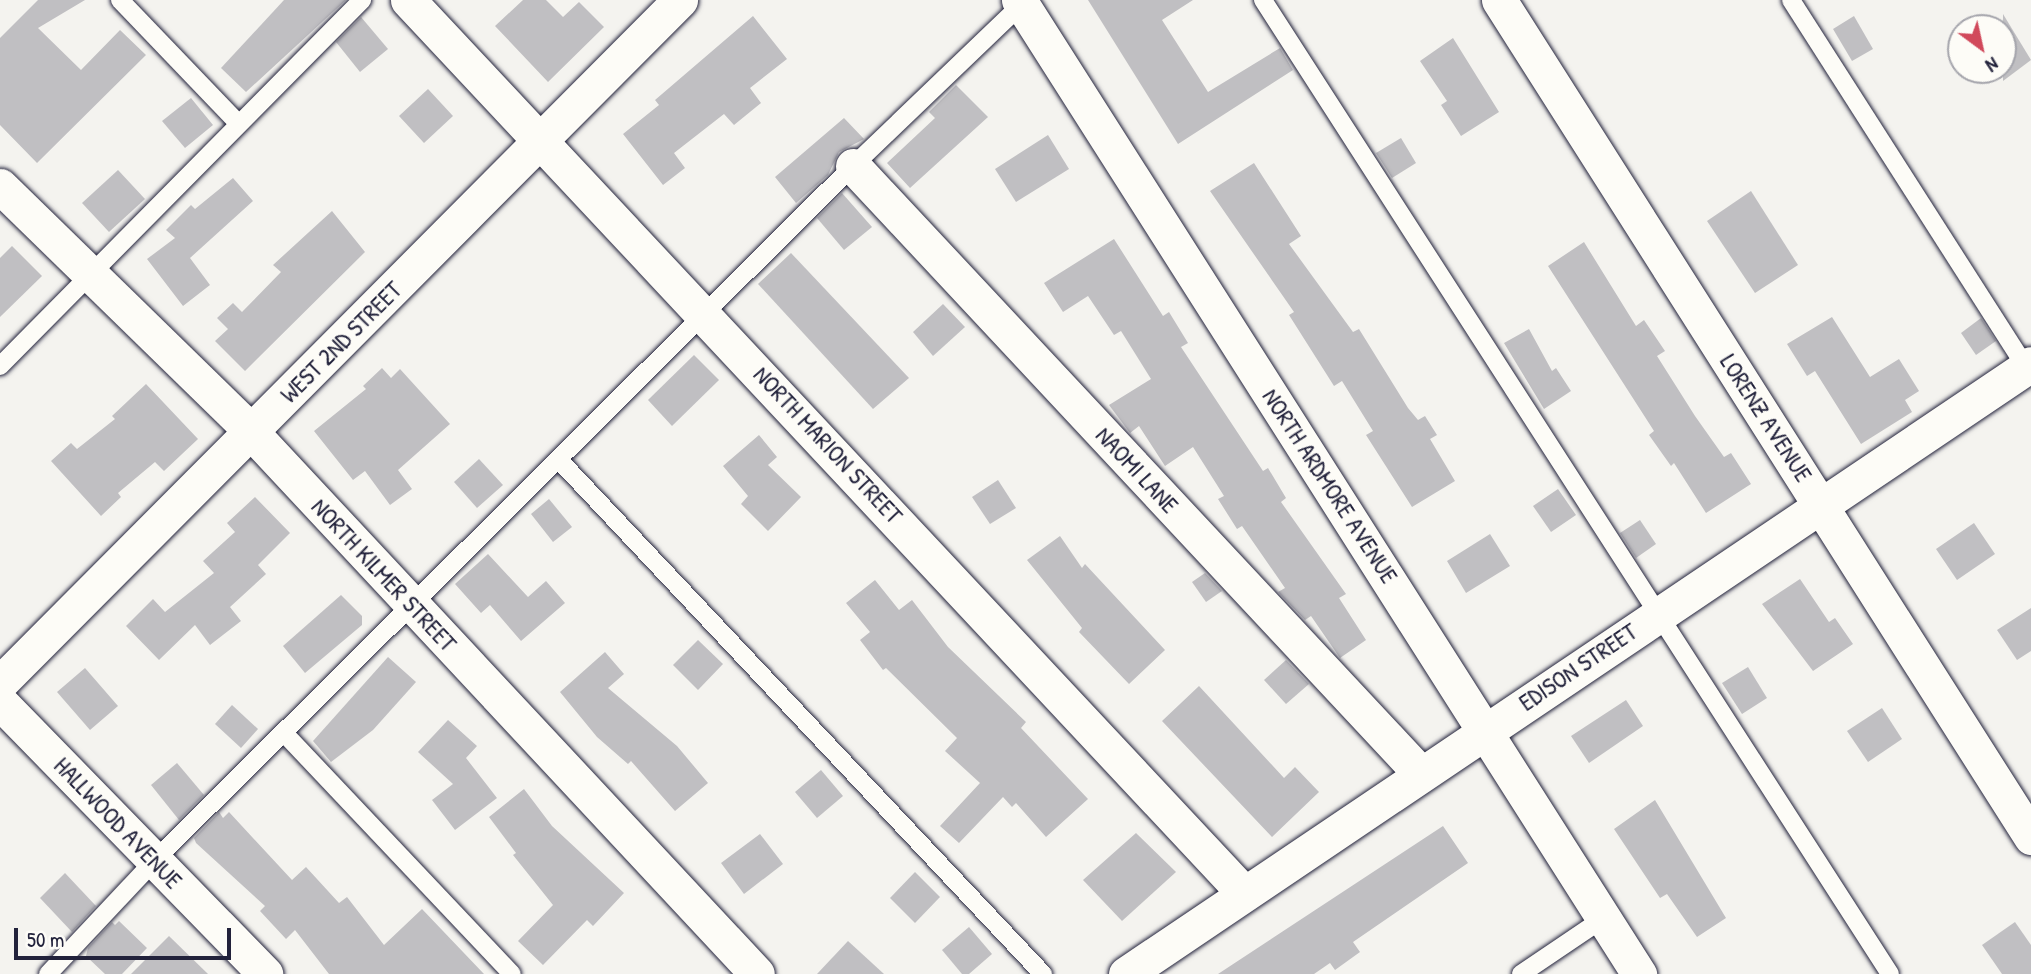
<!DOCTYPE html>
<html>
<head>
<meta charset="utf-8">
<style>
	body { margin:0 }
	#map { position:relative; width:2031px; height:974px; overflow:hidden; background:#f4f3ef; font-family:"Patrick Hand",sans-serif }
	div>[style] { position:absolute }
	.building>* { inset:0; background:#c0bfc2 }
	.roads { filter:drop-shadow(0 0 2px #22223b) drop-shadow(0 0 2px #22223b) }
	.lane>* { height:18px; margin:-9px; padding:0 9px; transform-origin:9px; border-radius:9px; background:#fdfcf7 }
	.street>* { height:35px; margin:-17.5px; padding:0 17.5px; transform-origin:17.5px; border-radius:17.5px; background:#fdfcf7 }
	span { translate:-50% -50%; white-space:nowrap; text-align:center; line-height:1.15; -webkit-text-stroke:5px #fdfcf7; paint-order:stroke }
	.street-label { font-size:24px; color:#22223b }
	.north { position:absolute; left:1947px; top:14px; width:70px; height:70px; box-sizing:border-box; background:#fdfcf7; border:2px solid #a5a5ac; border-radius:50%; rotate:147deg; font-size:19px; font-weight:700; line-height:28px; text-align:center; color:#22223b }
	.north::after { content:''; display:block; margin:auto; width:24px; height:32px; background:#d1495b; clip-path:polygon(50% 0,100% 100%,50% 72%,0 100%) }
	.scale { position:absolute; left:14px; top:928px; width:217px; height:32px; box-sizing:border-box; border:4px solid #22223b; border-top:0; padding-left:9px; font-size:21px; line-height:24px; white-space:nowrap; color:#22223b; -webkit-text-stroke:5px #fdfcf7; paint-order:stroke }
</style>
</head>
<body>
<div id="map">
	<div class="building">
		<i style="clip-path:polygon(38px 0,85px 0,38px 28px,81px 70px,120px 30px,146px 55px,37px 163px,0 125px,0 38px)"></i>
		<i style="clip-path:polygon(284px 0,346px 0,246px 92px,221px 68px)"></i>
		<i style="clip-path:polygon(523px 0,546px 0,563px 17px,579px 2px,604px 27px,548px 82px,495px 26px)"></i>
		<i style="clip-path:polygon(1088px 0,1193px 0,1162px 20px,1208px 92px,1280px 48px,1293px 70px,1178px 144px)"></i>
		<i style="clip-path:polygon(2003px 14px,2031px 60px,2003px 81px)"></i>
		<i style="clip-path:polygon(753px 16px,787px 59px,750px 88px,761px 103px,734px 125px,724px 114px,674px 153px,685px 168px,663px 185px,623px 134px,659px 105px,655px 100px)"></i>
		<i style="clip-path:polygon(1854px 16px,1873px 49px,1852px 61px,1833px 29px)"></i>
		<i style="clip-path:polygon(361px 17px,388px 49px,360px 72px,336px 42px)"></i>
		<i style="clip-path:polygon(1453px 38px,1499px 112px,1461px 136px,1441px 105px,1447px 101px,1420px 61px)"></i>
		<i style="clip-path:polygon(956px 85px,988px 117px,910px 188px,887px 163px,935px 118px,929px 112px)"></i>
		<i style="clip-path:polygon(428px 89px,453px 116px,424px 143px,399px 116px)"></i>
		<i style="clip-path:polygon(191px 98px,213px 125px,185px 148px,162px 121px)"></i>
		<i style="clip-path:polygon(844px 118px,864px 139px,839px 152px,828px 175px,796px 203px,775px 177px)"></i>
		<i style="clip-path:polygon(1048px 135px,1069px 169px,1016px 202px,995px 169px)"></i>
		<i style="clip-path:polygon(1401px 138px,1416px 163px,1392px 178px,1376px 153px)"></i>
		<i style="clip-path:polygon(1254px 163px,1301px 236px,1289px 244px,1353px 332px,1359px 329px,1408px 408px,1418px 420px,1425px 416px,1437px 435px,1430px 439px,1455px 481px,1412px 507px,1366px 435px,1373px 431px,1342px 381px,1334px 386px,1289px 315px,1294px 312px,1210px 191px)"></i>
		<i style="clip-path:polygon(118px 170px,145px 199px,109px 232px,82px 203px)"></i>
		<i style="clip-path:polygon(233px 178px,253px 201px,190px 258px,210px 285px,183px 306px,147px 259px,175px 238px,166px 230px,191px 205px,195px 209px)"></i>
		<i style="clip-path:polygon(1751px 191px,1798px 265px,1755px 293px,1707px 221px)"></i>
		<i style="clip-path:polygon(842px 193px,872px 227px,844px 250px,817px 218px)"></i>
		<i style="clip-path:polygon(332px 211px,365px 252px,245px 371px,215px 341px,228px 329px,217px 318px,233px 303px,242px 312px,281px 272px,273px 265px)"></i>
		<i style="clip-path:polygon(1114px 239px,1163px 316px,1169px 312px,1188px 343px,1181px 347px,1263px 471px,1268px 468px,1286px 498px,1281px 502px,1346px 594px,1339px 598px,1366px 640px,1340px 658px,1311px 616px,1305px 620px,1278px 592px,1285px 588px,1242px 526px,1237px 529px,1218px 499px,1224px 496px,1193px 447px,1165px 466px,1139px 426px,1130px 433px,1109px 405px,1151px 379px,1121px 331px,1114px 335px,1088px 296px,1063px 312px,1044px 283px)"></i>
		<i style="clip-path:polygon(1584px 242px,1636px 326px,1644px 320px,1665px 351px,1657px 356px,1695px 416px,1724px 457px,1731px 453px,1751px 484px,1706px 513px,1674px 463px,1671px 466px,1649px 435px,1654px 431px,1548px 266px)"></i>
		<i style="clip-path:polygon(12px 246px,42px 276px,0 317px,0 258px)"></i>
		<i style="clip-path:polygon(791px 253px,909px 378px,873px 409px,758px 284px)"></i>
		<i style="clip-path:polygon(943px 304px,965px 327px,933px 356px,913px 332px)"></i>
		<i style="clip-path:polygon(1832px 317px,1870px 377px,1899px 359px,1919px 391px,1905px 400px,1912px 412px,1861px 444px,1815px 371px,1807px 376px,1787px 344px)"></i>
		<i style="clip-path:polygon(1981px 318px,1996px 341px,1976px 355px,1961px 333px)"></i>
		<i style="clip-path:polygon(1529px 329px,1552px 371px,1556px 368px,1571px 391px,1544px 409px,1504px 343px)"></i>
		<i style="clip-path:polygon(694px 355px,719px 380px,672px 426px,648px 400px)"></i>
		<i style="clip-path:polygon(382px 368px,391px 378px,400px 369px,450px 424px,398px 470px,412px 489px,390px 505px,365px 471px,353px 480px,314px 431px,366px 389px,363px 386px)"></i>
		<i style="clip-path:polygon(146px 384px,198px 439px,164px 471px,155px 462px,118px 493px,121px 497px,101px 516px,51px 461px,71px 443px,77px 449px,115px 419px,112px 416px)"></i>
		<i style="clip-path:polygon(759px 435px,777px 457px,768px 465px,801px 497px,768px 531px,741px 504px,748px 496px,723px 466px)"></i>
		<i style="clip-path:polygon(479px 459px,503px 485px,477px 508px,454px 482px)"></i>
		<i style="clip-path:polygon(998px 480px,1016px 508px,990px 524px,972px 497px)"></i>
		<i style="clip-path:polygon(1558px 489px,1576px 515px,1551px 532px,1533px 506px)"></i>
		<i style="clip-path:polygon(255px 497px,290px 533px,258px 565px,266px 574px,230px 607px,241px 621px,210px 645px,195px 625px,159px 660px,126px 626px,153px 599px,165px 612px,214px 573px,203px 561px,235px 532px,227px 523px)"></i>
		<i style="clip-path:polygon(549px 499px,572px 527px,553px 542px,531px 514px)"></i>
		<i style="clip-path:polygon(1640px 520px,1656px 544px,1636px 558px,1620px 533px)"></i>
		<i style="clip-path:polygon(1974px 523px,1995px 554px,1957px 580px,1936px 549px)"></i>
		<i style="clip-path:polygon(1490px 534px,1510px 566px,1466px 593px,1447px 561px)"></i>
		<i style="clip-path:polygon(1060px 536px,1082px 568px,1085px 564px,1165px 650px,1129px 684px,1079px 632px,1082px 628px,1027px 560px)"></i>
		<i style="clip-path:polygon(488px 554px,528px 597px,546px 581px,565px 603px,521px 641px,490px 605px,481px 613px,455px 584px)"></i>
		<i style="clip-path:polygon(1205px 573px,1222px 591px,1206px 602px,1192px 582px)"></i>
		<i style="clip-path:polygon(1800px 579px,1829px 622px,1835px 618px,1853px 644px,1813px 671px,1762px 604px)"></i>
		<i style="clip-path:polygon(875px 580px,899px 610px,912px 600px,948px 647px,1026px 722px,1021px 728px,1088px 799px,1046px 837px,1016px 803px,1012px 807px,1003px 797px,959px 843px,940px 826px,980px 783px,945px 751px,957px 738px,886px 668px,883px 670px,860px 640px,870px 632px,846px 603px)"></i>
		<i style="clip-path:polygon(341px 595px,362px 616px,362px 625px,305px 673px,283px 646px)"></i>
		<i style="clip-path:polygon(2031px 608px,2031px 651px,2017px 660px,1997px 630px)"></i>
		<i style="clip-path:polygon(698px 640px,723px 664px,698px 690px,673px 665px)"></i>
		<i style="clip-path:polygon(605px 652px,624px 674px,608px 688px,677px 746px,708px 783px,675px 811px,631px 761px,628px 764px,597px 737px,560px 692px)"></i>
		<i style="clip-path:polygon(388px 657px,416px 682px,373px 730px,331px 762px,313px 741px)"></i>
		<i style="clip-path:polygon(1286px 660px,1309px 684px,1286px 704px,1264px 680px)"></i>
		<i style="clip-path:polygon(1748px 667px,1767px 698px,1742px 714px,1722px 683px)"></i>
		<i style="clip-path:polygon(85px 668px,118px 706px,90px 730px,57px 692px)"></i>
		<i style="clip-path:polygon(1199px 686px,1284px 778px,1295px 767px,1319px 792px,1272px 837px,1162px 721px)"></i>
		<i style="clip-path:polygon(1626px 700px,1643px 726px,1589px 763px,1571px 736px)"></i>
		<i style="clip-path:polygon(232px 705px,258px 729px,241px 748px,215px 724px)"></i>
		<i style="clip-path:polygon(1882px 708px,1902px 739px,1868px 762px,1847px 731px)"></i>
		<i style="clip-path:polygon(448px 720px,477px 746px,466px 758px,497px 798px,455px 830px,432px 800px,453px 784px,418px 752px)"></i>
		<i style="clip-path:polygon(177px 763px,204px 795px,179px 820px,151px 785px)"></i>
		<i style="clip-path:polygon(821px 770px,843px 796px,817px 818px,795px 792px)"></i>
		<i style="clip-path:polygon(524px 789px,552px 826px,624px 893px,593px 926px,587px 920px,543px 965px,518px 941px,553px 905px,513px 855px,516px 853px,489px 817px)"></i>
		<i style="clip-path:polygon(1655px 800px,1726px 918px,1697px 937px,1667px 894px,1660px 898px,1614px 829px)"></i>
		<i style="clip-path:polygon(219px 812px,223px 818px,229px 812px,292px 880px,306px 867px,339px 903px,347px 897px,384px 945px,422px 909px,484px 974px,329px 974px,295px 930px,286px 939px,260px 911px,265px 906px,196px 843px,194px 838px)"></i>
		<i style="clip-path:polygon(1443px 826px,1468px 863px,1353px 942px,1360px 952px,1335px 970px,1330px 963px,1314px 974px,1218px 974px)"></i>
		<i style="clip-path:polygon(1136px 833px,1176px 872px,1122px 921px,1083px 880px)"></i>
		<i style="clip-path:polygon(760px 834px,783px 864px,744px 894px,721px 863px)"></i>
		<i style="clip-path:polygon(915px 872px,940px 897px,915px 923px,890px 898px)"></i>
		<i style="clip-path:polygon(65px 873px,96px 906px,72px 932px,40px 898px)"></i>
		<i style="clip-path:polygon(119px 921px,147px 948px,122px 974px,105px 974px,86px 956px,88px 948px,112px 922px,115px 925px)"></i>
		<i style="clip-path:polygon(2015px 922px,2031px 945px,2031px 974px,2002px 974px,1982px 945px)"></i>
		<i style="clip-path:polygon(969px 927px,992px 954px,969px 974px,962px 974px,942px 950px)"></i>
		<i style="clip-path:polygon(169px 936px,208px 974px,131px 974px)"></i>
		<i style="clip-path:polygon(848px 941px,884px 974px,817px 974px)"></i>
	</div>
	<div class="roads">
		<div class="lane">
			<i style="left:120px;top:0;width:170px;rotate:46.2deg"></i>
			<i style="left:1263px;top:0;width:1158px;rotate:57.23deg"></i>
			<i style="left:1791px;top:0;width:442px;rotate:57.4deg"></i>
			<i style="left:0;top:366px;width:515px;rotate:-45.31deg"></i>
			<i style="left:560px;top:461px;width:705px;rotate:46.73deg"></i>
			<i style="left:285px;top:734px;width:330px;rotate:46.6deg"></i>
			<i style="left:48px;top:974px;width:156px;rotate:-46.8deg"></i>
			<i style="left:155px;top:860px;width:984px;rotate:-44.84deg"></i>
			<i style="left:853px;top:166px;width:234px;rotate:-43.8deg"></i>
			<i style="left:1521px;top:974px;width:100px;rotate:-34deg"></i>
		</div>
		<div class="street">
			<i style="left:408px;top:0;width:1223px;rotate:46.89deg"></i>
			<i style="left:1019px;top:0;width:1155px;rotate:57.52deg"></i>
			<i style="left:1499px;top:0;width:992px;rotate:57.56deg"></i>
			<i style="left:853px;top:166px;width:831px;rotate:46.95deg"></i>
			<i style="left:0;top:186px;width:337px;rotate:44.3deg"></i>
			<i style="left:241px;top:421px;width:756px;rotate:46.98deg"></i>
			<i style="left:0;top:683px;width:964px;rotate:-45.13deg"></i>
			<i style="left:0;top:702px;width:380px;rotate:45.7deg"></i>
			<i style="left:1126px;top:974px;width:1091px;rotate:-33.98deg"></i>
		</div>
	</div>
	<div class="street-label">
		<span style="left:341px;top:342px;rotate:-45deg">WEST 2ND STREET</span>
		<span style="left:1766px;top:418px;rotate:57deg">LORENZ AVENUE</span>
		<span style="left:828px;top:445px;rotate:47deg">NORTH MARION STREET</span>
		<span style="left:1137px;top:470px;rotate:47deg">NAOMI LANE</span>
		<span style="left:1330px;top:486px;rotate:57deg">NORTH ARDMORE AVENUE</span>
		<span style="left:384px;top:575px;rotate:47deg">NORTH KILMER STREET</span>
		<span style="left:1578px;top:667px;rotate:-34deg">EDISON STREET</span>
		<span style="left:118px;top:823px;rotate:46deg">HALLWOOD AVENUE</span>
	</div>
	<div class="north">N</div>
	<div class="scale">50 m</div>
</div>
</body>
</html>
